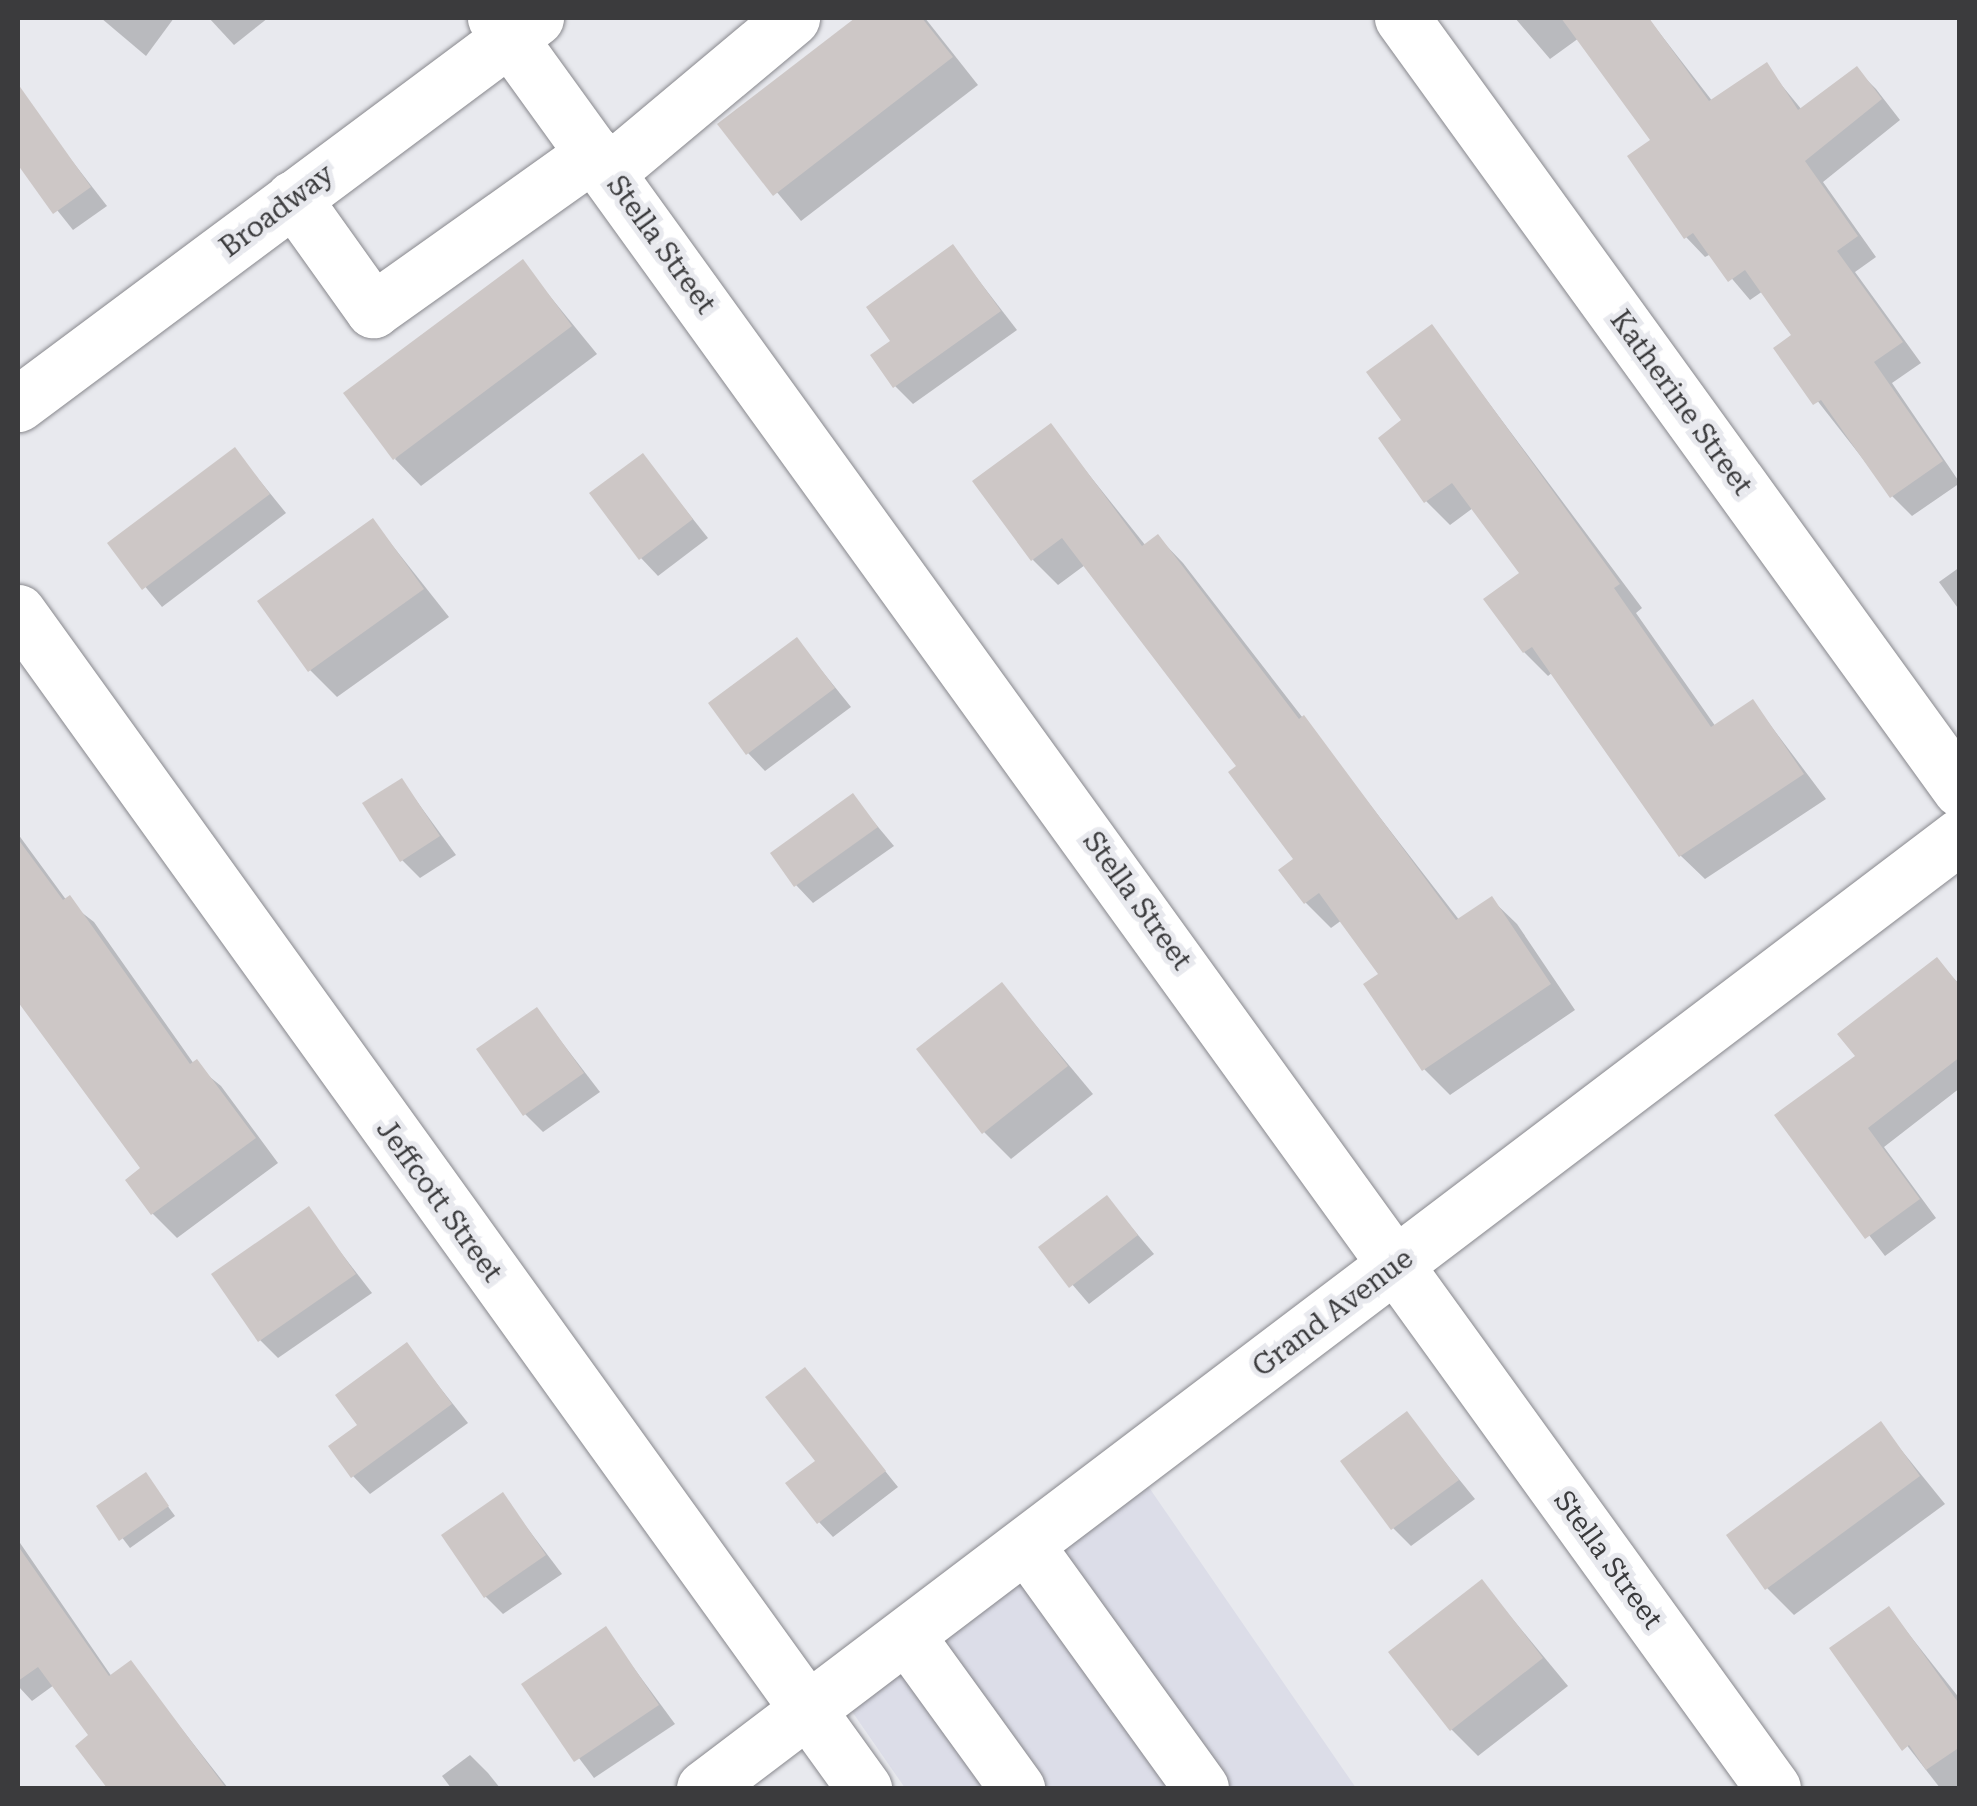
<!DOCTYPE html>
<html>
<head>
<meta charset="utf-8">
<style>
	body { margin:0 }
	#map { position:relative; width:1977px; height:1806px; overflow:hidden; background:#e8e9ee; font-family:"Roboto Serif",serif }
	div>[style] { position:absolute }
	.built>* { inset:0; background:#dcdde8 }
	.shadow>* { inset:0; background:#0003 }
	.building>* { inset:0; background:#cdc7c6 }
	.roads { filter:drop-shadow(0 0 2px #88888d) drop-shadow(0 0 2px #88888d) }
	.minor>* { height:55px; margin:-27.5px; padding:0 27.5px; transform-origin:27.5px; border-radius:27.5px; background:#fff }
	span { translate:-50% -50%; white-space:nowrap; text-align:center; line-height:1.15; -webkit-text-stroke:10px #e8e9ee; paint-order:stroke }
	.street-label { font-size:28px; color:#3b3b3d }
	.frame { position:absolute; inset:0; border:20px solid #3b3b3d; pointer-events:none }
</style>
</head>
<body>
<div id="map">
	<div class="built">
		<i style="clip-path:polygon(1148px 1486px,1356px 1788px,905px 1788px,851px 1710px)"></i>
	</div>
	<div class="shadow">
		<i style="clip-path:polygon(101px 18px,174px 18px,146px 56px)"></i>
		<i style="clip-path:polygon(209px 18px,268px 18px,234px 45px)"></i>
		<i style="clip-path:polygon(859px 18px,925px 18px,978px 85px,801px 221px,720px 124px)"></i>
		<i style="clip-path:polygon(1515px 18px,1648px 18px,1713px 102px,1766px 66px,1802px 110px,1856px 69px,1876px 89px,1900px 120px,1823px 182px,1876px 257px,1855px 272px,1921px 363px,1892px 383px,1960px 483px,1912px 516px,1892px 496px,1776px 348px,1794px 336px,1763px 291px,1750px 300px,1711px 254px,1705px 257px,1686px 237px,1653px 141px,1579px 38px,1550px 59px)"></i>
		<i style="clip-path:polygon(38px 117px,107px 206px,73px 230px,18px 161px,18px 132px)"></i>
		<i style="clip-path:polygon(953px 247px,1017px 330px,913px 404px,895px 386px,894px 342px)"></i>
		<i style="clip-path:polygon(522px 262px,597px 354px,421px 486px,395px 459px)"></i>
		<i style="clip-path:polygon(1432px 327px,1642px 608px,1636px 613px,1716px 727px,1753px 702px,1826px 799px,1705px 879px,1681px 856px,1553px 672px,1548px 676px,1524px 652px,1522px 574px,1473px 508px,1450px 525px,1426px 501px,1405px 421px)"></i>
		<i style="clip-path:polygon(1050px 426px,1146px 546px,1158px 537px,1183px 563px,1460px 921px,1491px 899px,1517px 924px,1575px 1010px,1450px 1095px,1424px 1069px,1381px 974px,1342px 920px,1331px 928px,1306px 903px,1296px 860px,1240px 767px,1085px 565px,1058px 585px,1033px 560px)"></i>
		<i style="clip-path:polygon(235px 450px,286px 513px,162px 607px,110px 544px)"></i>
		<i style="clip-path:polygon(643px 456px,708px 538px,658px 576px,641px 558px)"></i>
		<i style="clip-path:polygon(373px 521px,449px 617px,337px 697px,310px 670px)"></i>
		<i style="clip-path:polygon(1960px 567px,1960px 611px,1939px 582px)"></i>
		<i style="clip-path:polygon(797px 640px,851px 707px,765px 771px,748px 753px)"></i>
		<i style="clip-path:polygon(402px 781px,456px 855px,420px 878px,402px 860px)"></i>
		<i style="clip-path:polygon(853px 797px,894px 846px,813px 903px,796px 885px)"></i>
		<i style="clip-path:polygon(18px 834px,67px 901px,94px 922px,194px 1064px,221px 1086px,278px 1163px,177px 1238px,152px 1213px,144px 1169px,18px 997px)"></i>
		<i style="clip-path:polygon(1937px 960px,1960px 985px,1960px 1088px,1884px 1147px,1936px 1218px,1885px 1256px,1777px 1115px,1859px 1057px)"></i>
		<i style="clip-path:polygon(1002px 985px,1093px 1094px,1011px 1159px,984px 1132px)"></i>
		<i style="clip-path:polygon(537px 1010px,600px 1092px,543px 1132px,525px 1114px)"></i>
		<i style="clip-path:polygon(1107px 1198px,1154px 1254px,1089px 1304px,1041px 1248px)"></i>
		<i style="clip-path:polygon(308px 1210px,372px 1293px,278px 1358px,260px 1340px)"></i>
		<i style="clip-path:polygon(407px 1346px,468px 1423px,370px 1494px,353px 1476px,361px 1425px)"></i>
		<i style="clip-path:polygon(804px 1370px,898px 1487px,833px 1537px,819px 1522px,818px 1462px)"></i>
		<i style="clip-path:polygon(1407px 1415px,1475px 1499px,1411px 1546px,1393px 1528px)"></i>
		<i style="clip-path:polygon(1881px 1425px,1945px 1504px,1794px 1615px,1767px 1588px)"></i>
		<i style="clip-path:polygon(145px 1475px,175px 1516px,130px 1548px,99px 1507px)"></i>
		<i style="clip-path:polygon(503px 1496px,562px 1574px,503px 1614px,485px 1596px)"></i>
		<i style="clip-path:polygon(18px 1540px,112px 1677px,130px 1663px,228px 1788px,111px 1788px,91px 1736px,54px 1685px,32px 1701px,18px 1686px)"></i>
		<i style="clip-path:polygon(1482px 1582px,1568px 1686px,1478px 1756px,1451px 1729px)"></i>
		<i style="clip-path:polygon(1889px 1609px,1960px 1699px,1960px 1788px,1940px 1788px,1832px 1649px)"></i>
		<i style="clip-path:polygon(605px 1629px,675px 1724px,594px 1778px,524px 1685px)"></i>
		<i style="clip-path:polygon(470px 1755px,488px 1773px,500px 1788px,451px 1788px,442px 1776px)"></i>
	</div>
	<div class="building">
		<i style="clip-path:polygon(855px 18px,922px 18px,953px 57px,773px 196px,717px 124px)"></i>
		<i style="clip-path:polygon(1561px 18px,1649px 18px,1709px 101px,1767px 62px,1798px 110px,1857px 66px,1882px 99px,1805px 161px,1858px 236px,1837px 251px,1903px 342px,1874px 362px,1943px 461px,1890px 498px,1821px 400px,1813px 405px,1773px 348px,1791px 335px,1745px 270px,1728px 282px,1693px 233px,1684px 239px,1627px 156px,1650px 140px)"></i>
		<i style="clip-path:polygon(18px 84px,91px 187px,53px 214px,18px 165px)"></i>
		<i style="clip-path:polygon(953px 244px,1001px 311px,893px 388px,870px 355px,890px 341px,866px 307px)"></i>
		<i style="clip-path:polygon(523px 259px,572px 326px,393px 460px,343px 393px)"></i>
		<i style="clip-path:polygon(1432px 324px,1620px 584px,1614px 588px,1711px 727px,1753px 699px,1804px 774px,1679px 857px,1532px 647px,1523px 653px,1483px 599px,1519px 573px,1452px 483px,1424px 503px,1378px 438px,1401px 420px,1366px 372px)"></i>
		<i style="clip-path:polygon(1051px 423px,1142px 546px,1158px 534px,1299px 719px,1304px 715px,1456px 920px,1492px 896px,1551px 984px,1422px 1071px,1363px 984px,1378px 974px,1319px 893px,1304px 904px,1278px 870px,1293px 859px,1228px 772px,1236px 766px,1062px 538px,1031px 561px,972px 481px)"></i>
		<i style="clip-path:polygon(235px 447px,270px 494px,142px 590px,107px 543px)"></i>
		<i style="clip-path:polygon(643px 453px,693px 519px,639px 560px,589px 493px)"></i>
		<i style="clip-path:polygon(373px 518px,424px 589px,308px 672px,257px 601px)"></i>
		<i style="clip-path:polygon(797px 637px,835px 688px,746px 755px,708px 703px)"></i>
		<i style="clip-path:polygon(402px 778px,440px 836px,400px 862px,362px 803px)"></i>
		<i style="clip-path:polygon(853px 793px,878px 827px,794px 887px,770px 853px)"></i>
		<i style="clip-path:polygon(18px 839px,63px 900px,70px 895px,190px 1064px,197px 1059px,256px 1138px,151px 1215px,125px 1180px,140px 1168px,18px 1002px)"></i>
		<i style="clip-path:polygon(1937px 957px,1960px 986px,1960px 1057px,1868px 1128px,1920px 1199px,1865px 1239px,1774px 1115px,1855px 1056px,1837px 1034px)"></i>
		<i style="clip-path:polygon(1002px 982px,1068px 1066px,982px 1134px,916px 1049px)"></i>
		<i style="clip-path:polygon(537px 1007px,584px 1073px,523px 1116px,476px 1049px)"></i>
		<i style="clip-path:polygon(1107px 1195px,1138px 1235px,1069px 1288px,1038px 1247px)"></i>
		<i style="clip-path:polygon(309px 1206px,356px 1274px,258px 1342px,211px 1274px)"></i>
		<i style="clip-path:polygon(407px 1342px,452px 1404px,351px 1478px,328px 1446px,357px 1425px,335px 1395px)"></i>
		<i style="clip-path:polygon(805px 1367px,886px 1471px,817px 1524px,785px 1483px,815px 1461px,765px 1397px)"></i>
		<i style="clip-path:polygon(1407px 1411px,1459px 1480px,1391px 1530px,1340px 1461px)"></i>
		<i style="clip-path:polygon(1881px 1421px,1920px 1476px,1765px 1590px,1726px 1535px)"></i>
		<i style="clip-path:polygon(146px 1472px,169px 1506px,119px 1541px,96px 1506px)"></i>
		<i style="clip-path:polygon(503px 1492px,546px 1555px,484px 1598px,441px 1535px)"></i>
		<i style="clip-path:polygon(18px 1546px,109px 1676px,131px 1660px,226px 1788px,107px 1788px,75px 1746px,88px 1735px,38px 1667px,18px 1681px)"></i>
		<i style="clip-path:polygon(1482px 1579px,1543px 1658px,1450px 1731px,1388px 1652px)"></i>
		<i style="clip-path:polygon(1889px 1606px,1960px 1705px,1960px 1747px,1926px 1770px,1909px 1745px,1902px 1751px,1829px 1648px)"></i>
		<i style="clip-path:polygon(606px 1626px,659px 1705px,574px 1762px,521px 1684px)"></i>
	</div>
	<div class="roads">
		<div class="minor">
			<i style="left:495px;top:18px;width:2183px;rotate:54.17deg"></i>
			<i style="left:1402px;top:18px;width:952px;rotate:54.11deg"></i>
			<i style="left:608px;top:172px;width:240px;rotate:-39.9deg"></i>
			<i style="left:293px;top:198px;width:138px;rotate:54.5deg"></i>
			<i style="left:373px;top:310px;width:271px;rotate:-35.4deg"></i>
			<i style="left:18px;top:404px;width:646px;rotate:-36.69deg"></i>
			<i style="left:18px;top:612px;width:1449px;rotate:54.27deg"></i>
			<i style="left:1026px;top:1545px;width:299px;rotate:54.2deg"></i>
			<i style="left:907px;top:1636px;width:188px;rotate:54.1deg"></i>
			<i style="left:704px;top:1788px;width:1576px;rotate:-37.16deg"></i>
		</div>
	</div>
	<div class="street-label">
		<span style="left:277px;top:211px;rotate:-37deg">Broadway</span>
		<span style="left:661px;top:245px;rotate:54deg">Stella Street</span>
		<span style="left:1681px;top:403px;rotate:54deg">Katherine Street</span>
		<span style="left:1137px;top:901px;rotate:54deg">Stella Street</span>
		<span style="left:439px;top:1201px;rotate:54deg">Jeffcott Street</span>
		<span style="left:1333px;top:1313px;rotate:-37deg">Grand Avenue</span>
		<span style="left:1608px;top:1560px;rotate:54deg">Stella Street</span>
	</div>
	<div class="frame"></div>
</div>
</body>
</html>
